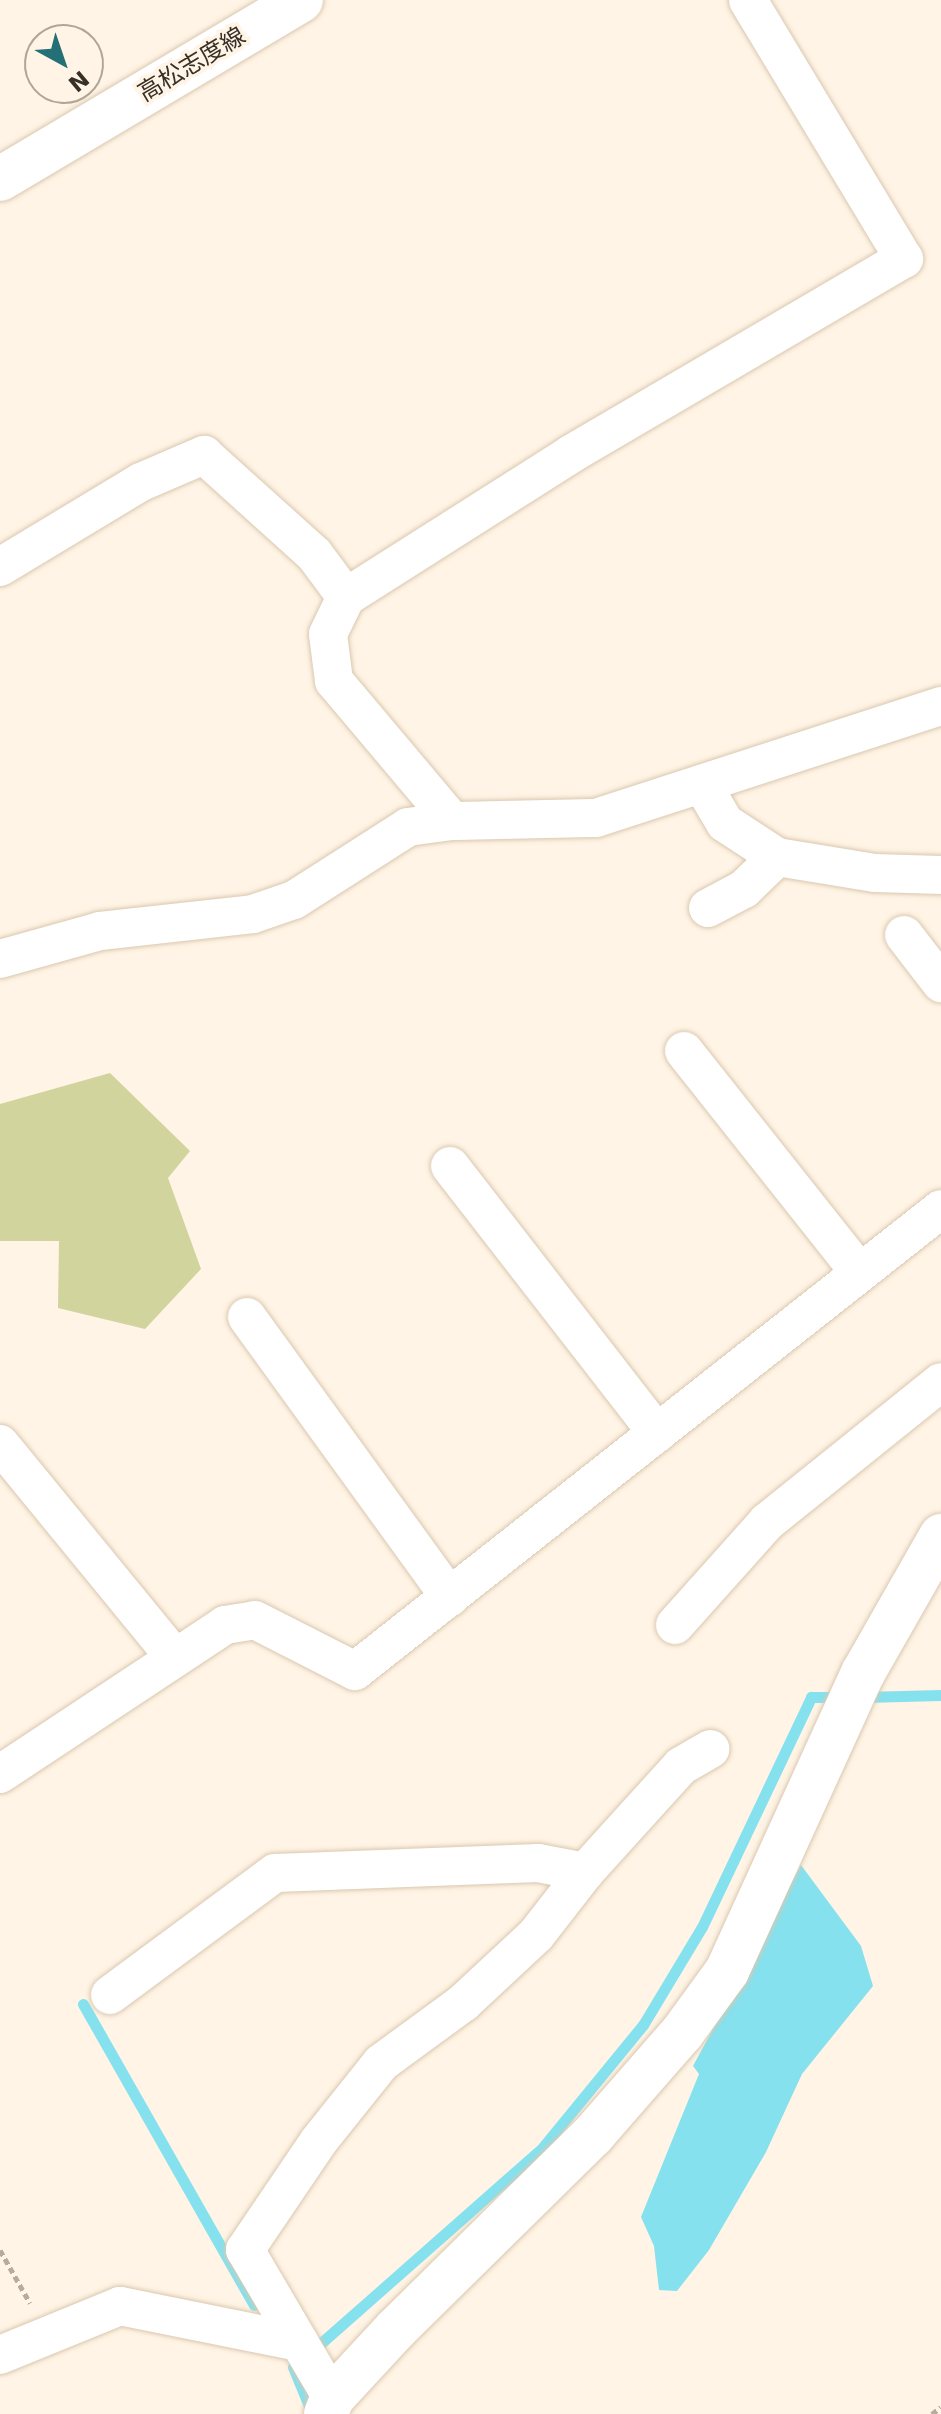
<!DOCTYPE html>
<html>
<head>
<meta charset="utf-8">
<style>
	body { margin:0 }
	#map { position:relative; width:941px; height:2414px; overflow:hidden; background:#fff4e5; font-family:"DejaVu Sans","Noto Sans JP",sans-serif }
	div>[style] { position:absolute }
	.green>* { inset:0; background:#d1d49c }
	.water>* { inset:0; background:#85e1ee }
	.stream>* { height:11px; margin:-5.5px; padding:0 5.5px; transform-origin:5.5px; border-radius:5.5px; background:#85e1ee }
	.path>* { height:5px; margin-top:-2.5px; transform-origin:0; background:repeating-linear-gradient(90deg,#b5ac9f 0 6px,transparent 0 10px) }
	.roads { filter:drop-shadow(0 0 2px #dac8b0) drop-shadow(0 0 2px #dac8b0) }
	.street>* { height:38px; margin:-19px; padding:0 19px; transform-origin:19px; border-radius:19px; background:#fff }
	.secondary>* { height:44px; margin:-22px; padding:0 22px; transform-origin:22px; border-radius:22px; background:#fff }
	span { translate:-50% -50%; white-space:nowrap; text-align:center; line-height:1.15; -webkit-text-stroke:7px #fff4e5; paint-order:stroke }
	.street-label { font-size:24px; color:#373026 }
	.north { position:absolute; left:24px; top:24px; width:80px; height:80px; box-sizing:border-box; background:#fff4e5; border:2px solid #afa699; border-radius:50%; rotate:140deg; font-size:22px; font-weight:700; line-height:32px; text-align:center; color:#373026 }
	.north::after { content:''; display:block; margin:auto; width:28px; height:36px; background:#257077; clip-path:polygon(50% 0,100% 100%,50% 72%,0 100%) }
</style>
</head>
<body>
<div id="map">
	<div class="green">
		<i style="clip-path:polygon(110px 1073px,190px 1151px,168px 1178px,201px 1269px,145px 1329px,58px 1308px,59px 1241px,0 1241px,0 1104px)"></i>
	</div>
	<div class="water">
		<i style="clip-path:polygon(801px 1865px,861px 1946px,873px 1986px,802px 2074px,766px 2152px,709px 2250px,677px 2291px,659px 2290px,654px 2246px,641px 2217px,699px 2074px,693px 2066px)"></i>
	</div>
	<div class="stream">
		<i style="left:864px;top:1697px;width:77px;rotate:-1.5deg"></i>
		<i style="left:83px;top:2004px;width:346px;rotate:60.4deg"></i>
		<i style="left:312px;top:2351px;width:308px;rotate:-41.4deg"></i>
		<i style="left:543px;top:2147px;width:158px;rotate:-50.7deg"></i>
		<i style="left:643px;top:2025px;width:114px;rotate:-59deg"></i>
		<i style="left:702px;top:1927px;width:255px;rotate:-64.6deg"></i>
		<i style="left:811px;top:1697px;width:32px"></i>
		<i style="left:293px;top:2367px;width:50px;rotate:67.6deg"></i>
	</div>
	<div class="path">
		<i style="left:0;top:2250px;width:61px;rotate:60.5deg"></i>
		<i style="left:932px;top:2414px;width:11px;rotate:-38deg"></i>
	</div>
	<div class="roads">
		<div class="street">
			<i style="left:0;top:567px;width:165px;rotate:-31.1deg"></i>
			<i style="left:141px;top:482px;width:69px;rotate:-23.2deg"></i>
			<i style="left:204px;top:455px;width:148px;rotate:42deg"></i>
			<i style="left:314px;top:554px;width:54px;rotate:53.3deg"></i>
			<i style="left:702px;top:784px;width:45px;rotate:59.5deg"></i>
			<i style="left:725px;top:823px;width:62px;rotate:33.2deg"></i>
			<i style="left:777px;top:857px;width:99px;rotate:9.3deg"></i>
			<i style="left:875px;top:873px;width:66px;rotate:1.7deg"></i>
			<i style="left:452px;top:821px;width:183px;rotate:-130.1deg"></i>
			<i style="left:334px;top:681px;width:47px;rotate:-97.3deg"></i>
			<i style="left:328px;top:634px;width:41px;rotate:-64.1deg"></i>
			<i style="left:346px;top:597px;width:267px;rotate:-32.4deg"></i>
			<i style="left:571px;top:454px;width:386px;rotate:-30.4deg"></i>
			<i style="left:904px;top:259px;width:302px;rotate:-121.1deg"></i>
			<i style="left:708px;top:908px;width:41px;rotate:-27.8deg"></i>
			<i style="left:744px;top:889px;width:46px;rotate:-44.1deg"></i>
			<i style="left:904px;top:935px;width:61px;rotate:52.4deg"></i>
			<i style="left:0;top:959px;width:104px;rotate:-15.6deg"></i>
			<i style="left:100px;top:931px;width:154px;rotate:-6.3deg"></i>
			<i style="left:253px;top:914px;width:43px;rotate:-18.9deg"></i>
			<i style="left:294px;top:900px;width:135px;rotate:-32.6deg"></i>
			<i style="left:408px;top:827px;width:44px;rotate:-7.8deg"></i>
			<i style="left:452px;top:821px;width:144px;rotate:-1.2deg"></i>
			<i style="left:596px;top:818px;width:363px;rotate:-18deg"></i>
			<i style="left:684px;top:1051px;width:283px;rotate:51.6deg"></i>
			<i style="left:450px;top:1166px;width:338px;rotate:52.2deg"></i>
			<i style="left:247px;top:1317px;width:346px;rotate:54.1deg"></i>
			<i style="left:0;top:1444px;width:276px;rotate:50.7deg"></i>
			<i style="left:675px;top:1625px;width:138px;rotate:-48.2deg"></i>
			<i style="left:767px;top:1522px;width:223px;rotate:-38.8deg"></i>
			<i style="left:0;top:1774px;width:270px;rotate:-33.5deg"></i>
			<i style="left:225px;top:1625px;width:30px;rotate:-9deg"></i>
			<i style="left:255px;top:1620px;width:112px;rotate:27deg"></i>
			<i style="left:355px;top:1671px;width:746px;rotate:-38.25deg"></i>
			<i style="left:110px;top:1995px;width:205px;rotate:-36.5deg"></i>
			<i style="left:275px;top:1873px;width:263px;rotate:-2.2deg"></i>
			<i style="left:538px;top:1863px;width:48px;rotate:10.8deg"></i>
			<i style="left:0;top:2355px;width:130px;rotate:-22.2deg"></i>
			<i style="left:120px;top:2306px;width:183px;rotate:11.4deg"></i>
			<i style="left:332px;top:2398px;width:172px;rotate:-120.4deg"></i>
			<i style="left:245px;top:2250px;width:130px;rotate:-55.9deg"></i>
			<i style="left:318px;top:2142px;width:101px;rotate:-51.4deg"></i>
			<i style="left:381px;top:2063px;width:102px;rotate:-36.2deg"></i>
			<i style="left:463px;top:2003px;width:100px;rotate:-43deg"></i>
			<i style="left:536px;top:1935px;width:80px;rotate:-52.1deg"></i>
			<i style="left:585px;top:1872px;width:143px;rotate:-47.8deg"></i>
			<i style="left:681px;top:1766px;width:34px;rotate:-30deg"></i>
		</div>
		<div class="secondary">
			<i style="left:0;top:179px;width:350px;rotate:-30.7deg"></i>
			<i style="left:326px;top:2414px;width:17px;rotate:-69deg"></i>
			<i style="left:332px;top:2398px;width:94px;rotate:-47.2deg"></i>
			<i style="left:396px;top:2329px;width:275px;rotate:-44.6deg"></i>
			<i style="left:592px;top:2136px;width:137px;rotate:-48.9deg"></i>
			<i style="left:682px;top:2033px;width:77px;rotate:-54deg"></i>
			<i style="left:727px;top:1971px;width:328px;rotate:-65.5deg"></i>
			<i style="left:863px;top:1673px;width:158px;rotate:-60.3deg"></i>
		</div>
	</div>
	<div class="street-label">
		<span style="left:192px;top:65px;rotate:-31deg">高松志度線</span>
	</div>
	<div class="north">N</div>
</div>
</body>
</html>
